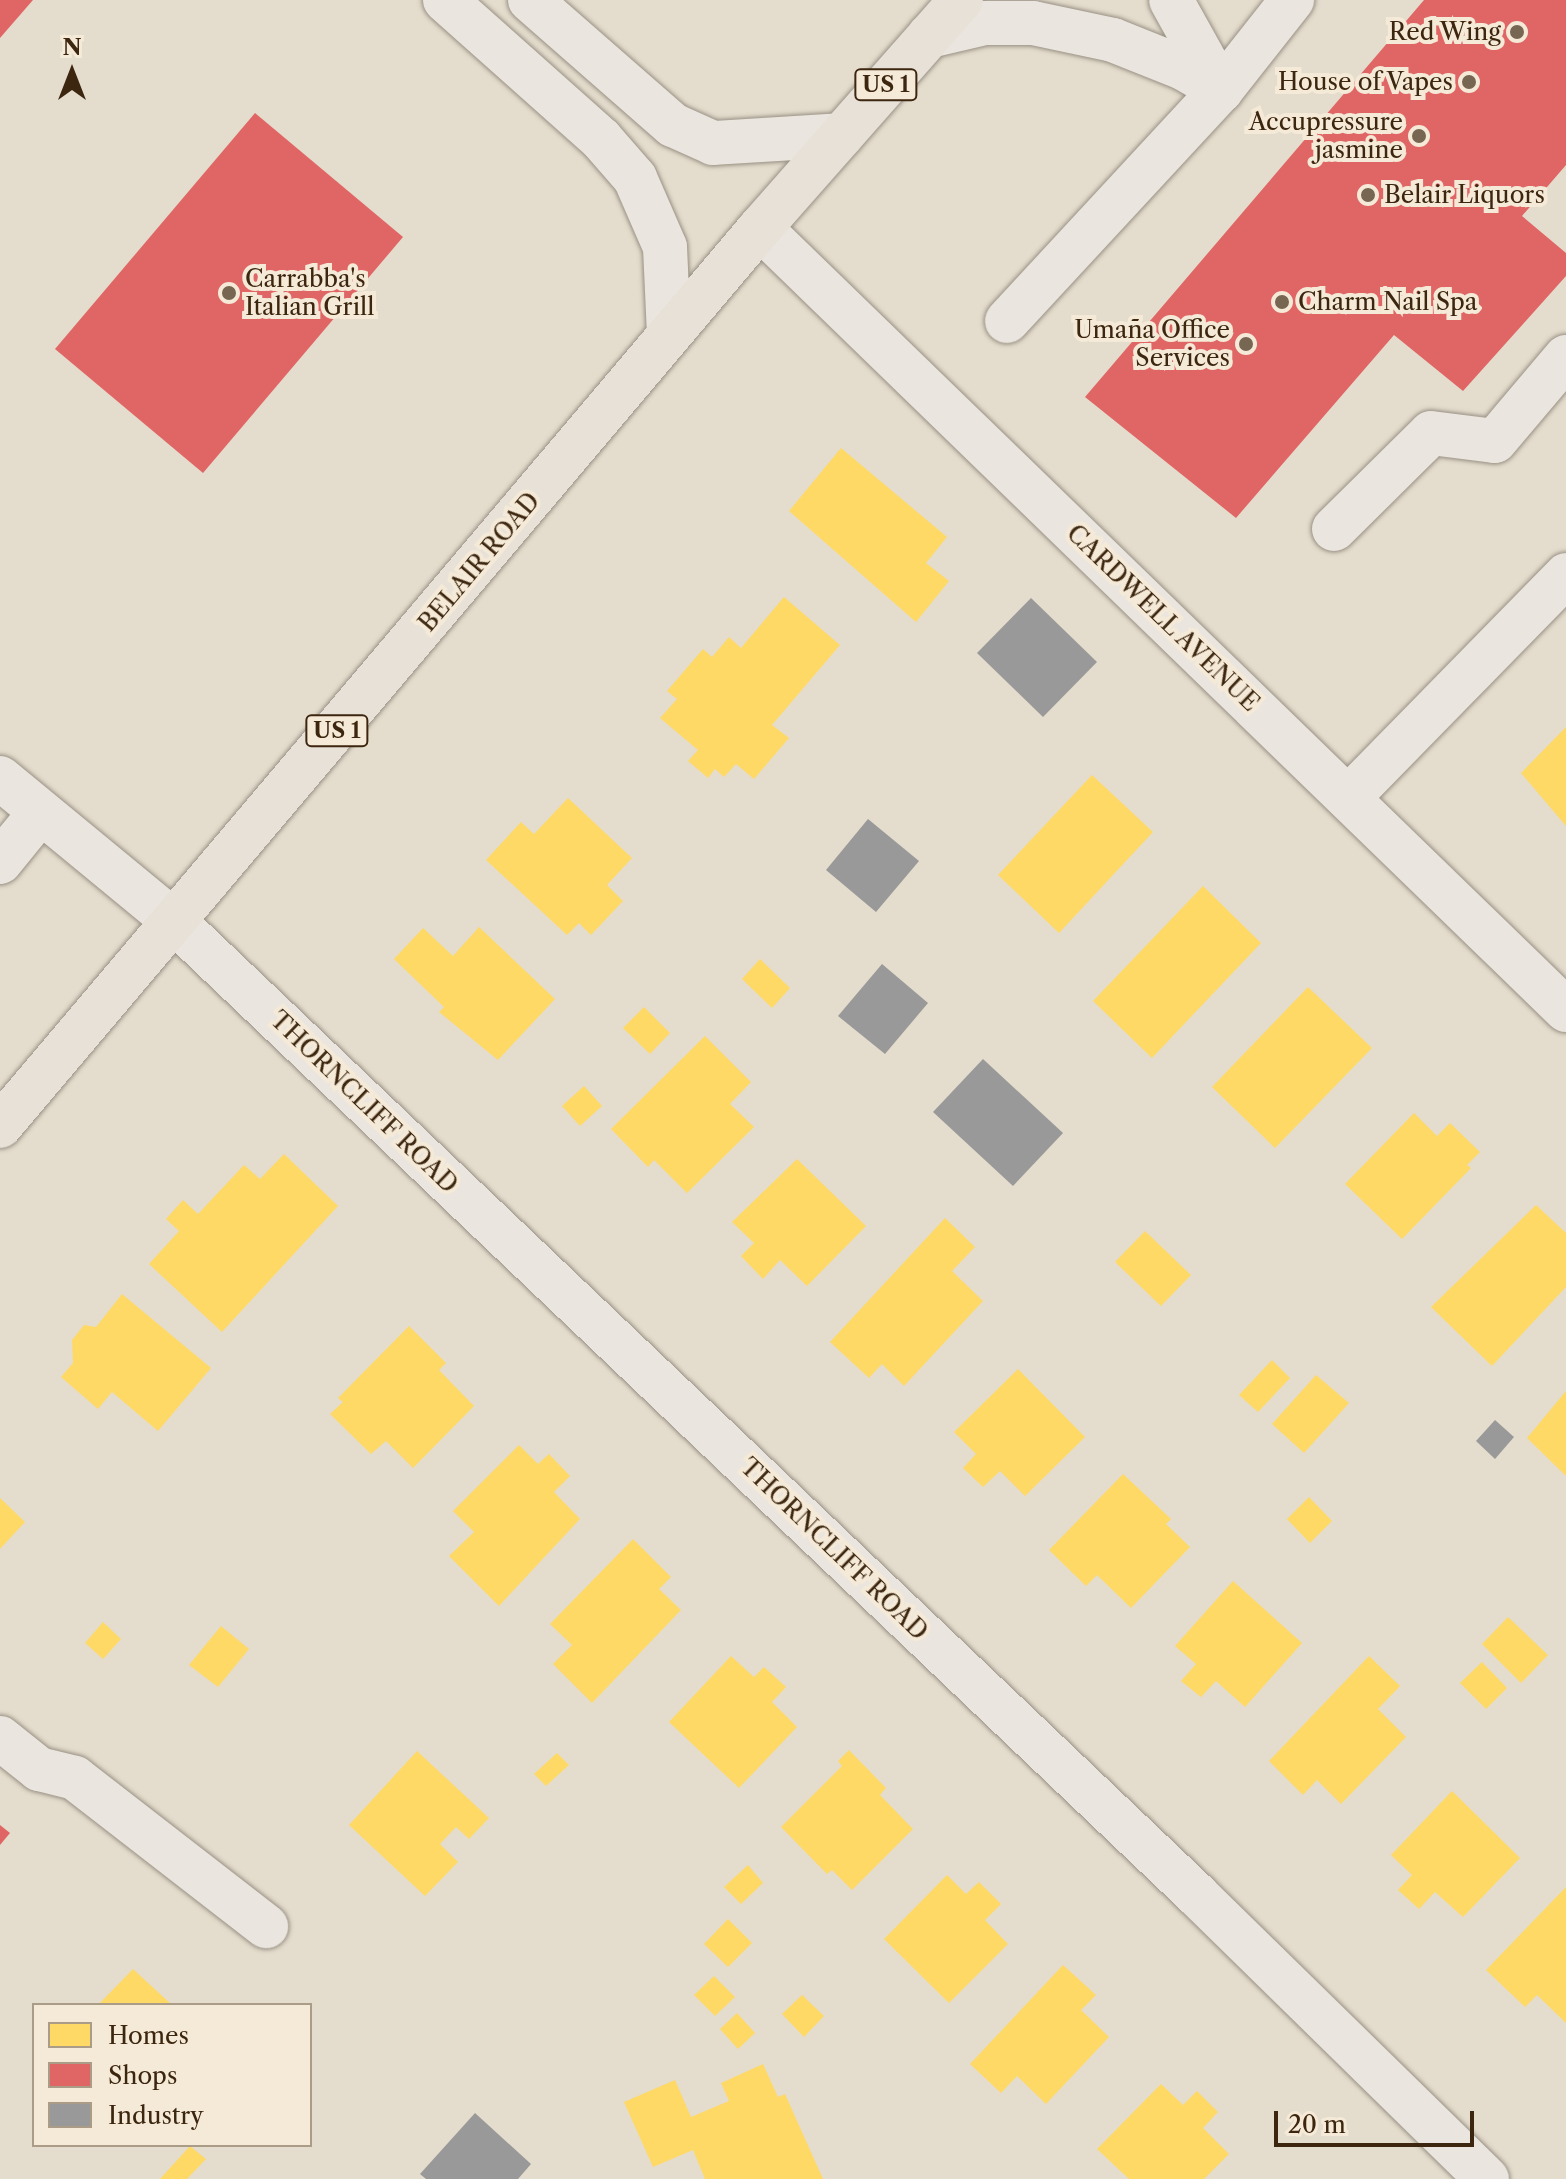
<!DOCTYPE html>
<html>
<head>
<meta charset="utf-8">
<style>
	body { margin:0 }
	#map { position:relative; width:1566px; height:2179px; overflow:hidden; background:#e4dccc; font-family:"Libre Caslon Text",serif }
	div>[style] { position:absolute }
	.homes>* { inset:0; background:#ffd966 }
	.shops>* { inset:0; background:#e06666 }
	.industry>* { inset:0; background:#999 }
	.roads { filter:drop-shadow(0 0 2px #989185) drop-shadow(0 0 2px #989185) }
	.minor>* { height:44px; margin:-22px; padding:0 22px; transform-origin:22px; border-radius:22px; background:#eae5de }
	.major>* { height:44px; margin:-22px; padding:0 22px; transform-origin:22px; border-radius:22px; background:#e7e1d8 }
	.dots>* { width:22px; height:22px; translate:-50% -50%; box-sizing:border-box; border:4px solid #f5ead7; border-radius:50% }
	span { translate:-50% -50%; white-space:nowrap; text-align:center; line-height:1.15; -webkit-text-stroke:8px #f5ead7; paint-order:stroke }
	.shield-label span { padding:2px 6px; background:#f5ead7; border:2px solid; border-radius:6px; -webkit-text-stroke-width:0 }
	.shield-label { font-size:22px; color:#3c260f; font-weight:700 }
	.poi-label { font-size:24px; color:#3c260f }
	.right { translate:-100% -50%; text-align:right }
	.left { translate:0 -50%; text-align:left }
	.street-label { font-size:24px; color:#3c260f }
	.legend { position:absolute; left:32px; top:2003px; width:280px; height:144px; box-sizing:border-box; background:#f5ead7; border:2px solid #ab9c87; margin:0; padding:10px 14px; list-style:none; font-size:24px; color:#3c260f }
	.legend li { display:flex; align-items:center; gap:16px; height:40px }
	.legend b { width:40px; border:2px solid #ab9c87 }
	.north { position:absolute; left:32px; top:32px; width:80px; height:80px; -webkit-text-stroke:6px #f5ead7; paint-order:stroke; rotate:0deg; font-size:22px; font-weight:700; line-height:32px; text-align:center; color:#3c260f }
	.north::after { content:''; display:block; margin:auto; width:28px; height:36px; background:#3c260f; clip-path:polygon(50% 0,100% 100%,50% 72%,0 100%) }
	.scale { position:absolute; left:1274px; top:2111px; width:200px; height:36px; box-sizing:border-box; border:4px solid #3c260f; border-top:0; padding-left:10px; font-size:24px; line-height:28px; white-space:nowrap; color:#3c260f; -webkit-text-stroke:6px #f5ead7; paint-order:stroke }
</style>
</head>
<body>
<div id="map">
	<div class="homes">
		<i style="clip-path:polygon(841px 448px,947px 537px,926px 563px,949px 581px,916px 622px,789px 511px)"></i>
		<i style="clip-path:polygon(784px 597px,840px 645px,772px 725px,789px 738px,754px 779px,736px 764px,724px 777px,715px 769px,708px 778px,688px 761px,698px 750px,660px 718px,677px 699px,667px 691px,703px 649px,712px 657px,729px 637px,741px 648px)"></i>
		<i style="clip-path:polygon(1566px 727px,1566px 826px,1521px 773px)"></i>
		<i style="clip-path:polygon(1092px 775px,1153px 832px,1059px 933px,998px 875px)"></i>
		<i style="clip-path:polygon(568px 798px,632px 858px,607px 885px,623px 901px,591px 935px,579px 923px,567px 935px,486px 860px,521px 822px,534px 834px)"></i>
		<i style="clip-path:polygon(1203px 886px,1261px 943px,1152px 1058px,1093px 1001px)"></i>
		<i style="clip-path:polygon(479px 927px,555px 999px,498px 1060px,439px 1012px,444px 1007px,394px 959px,423px 928px,453px 956px)"></i>
		<i style="clip-path:polygon(760px 959px,790px 988px,772px 1008px,742px 979px)"></i>
		<i style="clip-path:polygon(1308px 987px,1372px 1048px,1275px 1148px,1212px 1087px)"></i>
		<i style="clip-path:polygon(644px 1007px,670px 1033px,650px 1054px,623px 1028px)"></i>
		<i style="clip-path:polygon(705px 1036px,751px 1082px,730px 1104px,754px 1127px,687px 1193px,654px 1160px,648px 1167px,611px 1129px)"></i>
		<i style="clip-path:polygon(584px 1086px,602px 1106px,580px 1126px,562px 1106px)"></i>
		<i style="clip-path:polygon(1414px 1113px,1437px 1136px,1450px 1123px,1480px 1152px,1467px 1165px,1471px 1168px,1402px 1239px,1345px 1184px)"></i>
		<i style="clip-path:polygon(284px 1154px,338px 1206px,222px 1332px,149px 1264px,179px 1231px,166px 1219px,183px 1200px,198px 1214px,244px 1165px,260px 1179px)"></i>
		<i style="clip-path:polygon(797px 1159px,866px 1226px,807px 1286px,780px 1260px,763px 1279px,741px 1256px,754px 1243px,732px 1222px)"></i>
		<i style="clip-path:polygon(1536px 1205px,1566px 1233px,1566px 1287px,1492px 1366px,1431px 1307px)"></i>
		<i style="clip-path:polygon(945px 1218px,975px 1247px,952px 1271px,983px 1301px,904px 1386px,882px 1364px,869px 1378px,830px 1342px)"></i>
		<i style="clip-path:polygon(1145px 1231px,1191px 1275px,1161px 1306px,1115px 1262px)"></i>
		<i style="clip-path:polygon(122px 1294px,211px 1368px,158px 1431px,112px 1392px,98px 1409px,61px 1377px,73px 1363px,72px 1340px,84px 1325px,96px 1327px)"></i>
		<i style="clip-path:polygon(409px 1326px,446px 1363px,439px 1370px,474px 1406px,413px 1468px,386px 1441px,371px 1454px,330px 1414px,343px 1402px,338px 1398px)"></i>
		<i style="clip-path:polygon(1272px 1360px,1290px 1378px,1258px 1412px,1239px 1395px)"></i>
		<i style="clip-path:polygon(1018px 1369px,1085px 1437px,1025px 1496px,1000px 1471px,983px 1487px,963px 1468px,976px 1454px,954px 1432px)"></i>
		<i style="clip-path:polygon(1316px 1375px,1349px 1403px,1304px 1453px,1272px 1424px)"></i>
		<i style="clip-path:polygon(1566px 1391px,1566px 1476px,1527px 1438px)"></i>
		<i style="clip-path:polygon(519px 1445px,538px 1464px,549px 1454px,570px 1476px,554px 1492px,580px 1519px,499px 1606px,449px 1556px,474px 1532px,453px 1511px)"></i>
		<i style="clip-path:polygon(1123px 1474px,1171px 1519px,1166px 1524px,1190px 1547px,1131px 1608px,1097px 1575px,1086px 1586px,1049px 1550px)"></i>
		<i style="clip-path:polygon(1309px 1497px,1332px 1521px,1310px 1543px,1287px 1519px)"></i>
		<i style="clip-path:polygon(0 1498px,25px 1522px,0 1549px)"></i>
		<i style="clip-path:polygon(633px 1539px,671px 1577px,659px 1589px,681px 1610px,592px 1703px,553px 1664px,572px 1645px,550px 1624px)"></i>
		<i style="clip-path:polygon(1233px 1581px,1302px 1643px,1245px 1707px,1216px 1681px,1201px 1697px,1181px 1681px,1196px 1664px,1175px 1646px)"></i>
		<i style="clip-path:polygon(1508px 1617px,1548px 1655px,1521px 1683px,1482px 1644px)"></i>
		<i style="clip-path:polygon(103px 1622px,121px 1639px,103px 1659px,85px 1643px)"></i>
		<i style="clip-path:polygon(221px 1626px,249px 1649px,218px 1687px,189px 1665px)"></i>
		<i style="clip-path:polygon(731px 1656px,754px 1677px,764px 1667px,786px 1687px,772px 1702px,797px 1727px,739px 1788px,669px 1722px)"></i>
		<i style="clip-path:polygon(1369px 1656px,1400px 1686px,1378px 1709px,1406px 1737px,1341px 1804px,1317px 1780px,1303px 1795px,1269px 1761px)"></i>
		<i style="clip-path:polygon(1482px 1662px,1507px 1688px,1486px 1709px,1460px 1683px)"></i>
		<i style="clip-path:polygon(849px 1750px,886px 1788px,880px 1795px,913px 1829px,852px 1890px,832px 1870px,827px 1874px,781px 1827px,842px 1766px,838px 1761px)"></i>
		<i style="clip-path:polygon(417px 1751px,489px 1818px,469px 1839px,456px 1827px,440px 1844px,458px 1862px,425px 1896px,349px 1825px)"></i>
		<i style="clip-path:polygon(557px 1753px,569px 1765px,546px 1786px,534px 1774px)"></i>
		<i style="clip-path:polygon(1452px 1791px,1520px 1858px,1463px 1917px,1435px 1892px,1419px 1909px,1398px 1890px,1412px 1875px,1391px 1855px)"></i>
		<i style="clip-path:polygon(748px 1865px,763px 1883px,741px 1904px,724px 1887px)"></i>
		<i style="clip-path:polygon(947px 1875px,966px 1894px,979px 1882px,1001px 1904px,985px 1920px,1008px 1944px,949px 2003px,884px 1939px)"></i>
		<i style="clip-path:polygon(1566px 1887px,1566px 2023px,1537px 1995px,1525px 2007px,1486px 1970px)"></i>
		<i style="clip-path:polygon(728px 1919px,752px 1943px,728px 1967px,704px 1944px)"></i>
		<i style="clip-path:polygon(1063px 1965px,1096px 1995px,1081px 2010px,1109px 2037px,1046px 2104px,1017px 2076px,1001px 2093px,970px 2064px)"></i>
		<i style="clip-path:polygon(133px 1969px,172px 2005px,98px 2005px)"></i>
		<i style="clip-path:polygon(714px 1976px,735px 1997px,715px 2016px,694px 1995px)"></i>
		<i style="clip-path:polygon(802px 1995px,824px 2016px,804px 2037px,782px 2014px)"></i>
		<i style="clip-path:polygon(737px 2013px,755px 2033px,738px 2049px,720px 2029px)"></i>
		<i style="clip-path:polygon(763px 2064px,778px 2097px,785px 2094px,823px 2179px,705px 2179px,693px 2150px,653px 2167px,624px 2102px,675px 2080px,691px 2117px,729px 2101px,721px 2083px)"></i>
		<i style="clip-path:polygon(1161px 2084px,1183px 2105px,1197px 2091px,1218px 2112px,1203px 2128px,1229px 2154px,1204px 2179px,1129px 2179px,1097px 2149px)"></i>
		<i style="clip-path:polygon(190px 2146px,206px 2159px,187px 2179px,160px 2179px)"></i>
	</div>
	<div class="shops">
		<i style="clip-path:polygon(0 0,33px 0,0 38px)"></i>
		<i style="clip-path:polygon(1424px 0,1566px 0,1566px 165px,1522px 216px,1566px 253px,1566px 276px,1463px 391px,1394px 335px,1236px 518px,1085px 397px)"></i>
		<i style="clip-path:polygon(255px 113px,403px 237px,203px 473px,55px 349px)"></i>
		<i style="clip-path:polygon(0 1825px,10px 1833px,0 1845px)"></i>
	</div>
	<div class="industry">
		<i style="clip-path:polygon(1031px 598px,1097px 662px,1043px 717px,977px 653px)"></i>
		<i style="clip-path:polygon(868px 819px,919px 861px,876px 912px,826px 870px)"></i>
		<i style="clip-path:polygon(882px 964px,928px 1003px,885px 1054px,838px 1016px)"></i>
		<i style="clip-path:polygon(983px 1059px,1063px 1133px,1013px 1186px,933px 1112px)"></i>
		<i style="clip-path:polygon(1495px 1420px,1514px 1437px,1495px 1459px,1476px 1441px)"></i>
		<i style="clip-path:polygon(475px 2113px,531px 2164px,518px 2179px,426px 2179px,420px 2174px)"></i>
	</div>
	<div class="roads">
		<div class="minor">
			<i style="left:445px;top:0;width:209px;rotate:41.7deg"></i>
			<i style="left:601px;top:139px;width:52px;rotate:48.9deg"></i>
			<i style="left:635px;top:178px;width:75px;rotate:66.5deg"></i>
			<i style="left:665px;top:247px;width:87px;rotate:87.4deg"></i>
			<i style="left:530px;top:0;width:190px;rotate:41.2deg"></i>
			<i style="left:673px;top:125px;width:44px;rotate:24.2deg"></i>
			<i style="left:713px;top:143px;width:129px;rotate:-3.5deg"></i>
			<i style="left:1171px;top:0;width:103px;rotate:60.9deg"></i>
			<i style="left:929px;top:36px;width:57px;rotate:-13.1deg"></i>
			<i style="left:985px;top:23px;width:48px"></i>
			<i style="left:1033px;top:23px;width:82px;rotate:12deg"></i>
			<i style="left:1113px;top:40px;width:75px;rotate:21.8deg"></i>
			<i style="left:1183px;top:68px;width:44px;rotate:30.1deg"></i>
			<i style="left:760px;top:228px;width:1123px;rotate:44.13deg"></i>
			<i style="left:1007px;top:321px;width:315px;rotate:-47.2deg"></i>
			<i style="left:1221px;top:90px;width:115px;rotate:-51.7deg"></i>
			<i style="left:1334px;top:529px;width:136px;rotate:-44.7deg"></i>
			<i style="left:1431px;top:433px;width:64px;rotate:7.1deg"></i>
			<i style="left:1495px;top:441px;width:110px;rotate:-49.8deg"></i>
			<i style="left:0;top:778px;width:228px;rotate:39.5deg"></i>
			<i style="left:176px;top:923px;width:1410px;rotate:43.59deg"></i>
			<i style="left:1197px;top:1895px;width:406px;rotate:44.4deg"></i>
			<i style="left:1348px;top:798px;width:312px;rotate:-45.6deg"></i>
			<i style="left:0;top:862px;width:63px;rotate:-50.8deg"></i>
			<i style="left:0;top:1738px;width:50px;rotate:38.5deg"></i>
			<i style="left:39px;top:1769px;width:37px;rotate:14deg"></i>
			<i style="left:75px;top:1778px;width:242px;rotate:37.8deg"></i>
		</div>
		<div class="major">
			<i style="left:0;top:1126px;width:1176px;rotate:-49.76deg"></i>
			<i style="left:760px;top:228px;width:304px;rotate:-48.6deg"></i>
		</div>
	</div>
	<div class="dots">
		<i style="left:1517px;top:32px;background:#776651"></i>
		<i style="left:1469px;top:82px;background:#776651"></i>
		<i style="left:1419px;top:136px;background:#776651"></i>
		<i style="left:1368px;top:195px;background:#776651"></i>
		<i style="left:229px;top:293px;background:#776651"></i>
		<i style="left:1282px;top:302px;background:#776651"></i>
		<i style="left:1246px;top:344px;background:#776651"></i>
	</div>
	<div class="shield-label">
		<span style="left:886px;top:85px">US 1</span>
		<span style="left:337px;top:731px">US 1</span>
	</div>
	<div class="poi-label">
		<span class="right" style="left:1501px;top:32px">Red Wing</span>
		<span class="right" style="left:1453px;top:82px">House of Vapes</span>
		<span class="right" style="left:1403px;top:136px">Accupressure<br>jasmine</span>
		<span class="left" style="left:1384px;top:195px">Belair Liquors</span>
		<span class="left" style="left:245px;top:293px">Carrabba's<br>Italian Grill</span>
		<span class="left" style="left:1298px;top:302px">Charm Nail Spa</span>
		<span class="right" style="left:1230px;top:344px">Umaña Office<br>Services</span>
	</div>
	<div class="street-label">
		<span style="left:479px;top:562px;rotate:-50deg">BELAIR ROAD</span>
		<span style="left:1163px;top:618px;rotate:44deg">CARDWELL AVENUE</span>
		<span style="left:364px;top:1102px;rotate:44deg">THORNCLIFF ROAD</span>
		<span style="left:834px;top:1549px;rotate:44deg">THORNCLIFF ROAD</span>
	</div>
	<ul class="legend">
	<li><b style="height:22px;background:#ffd966"></b>Homes</li>
	<li><b style="height:22px;background:#e06666"></b>Shops</li>
	<li><b style="height:22px;background:#999"></b>Industry</li>
	</ul>
	<div class="north">N</div>
	<div class="scale">20 m</div>
</div>
</body>
</html>
